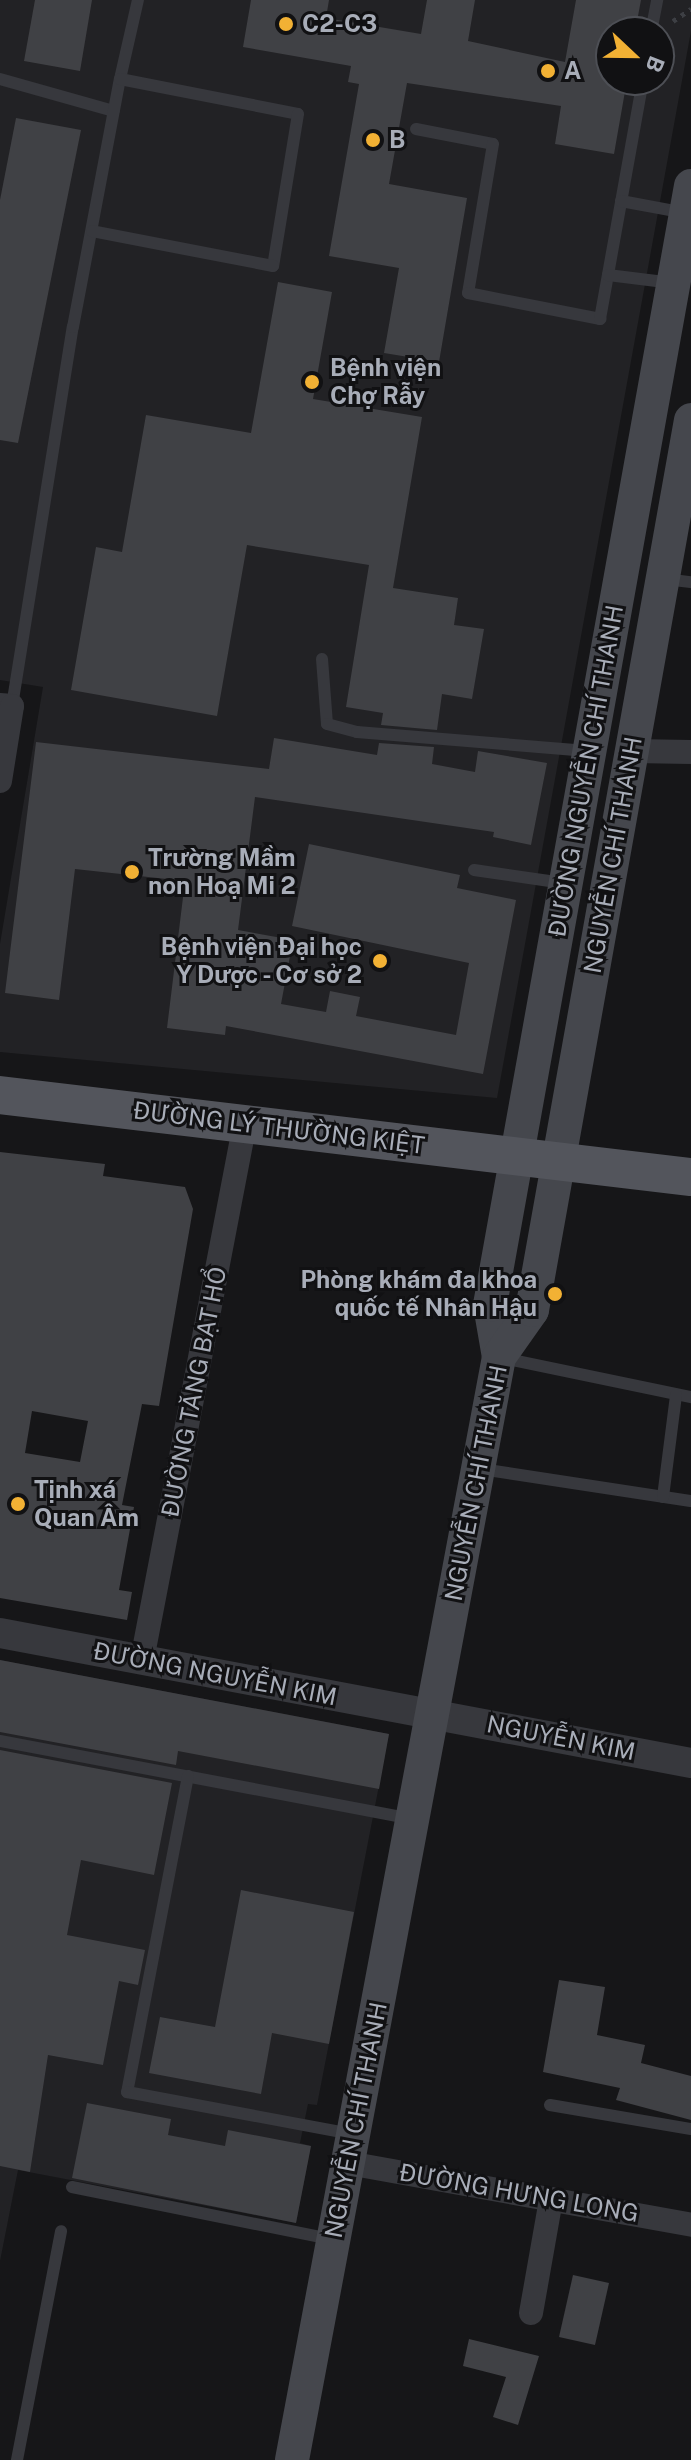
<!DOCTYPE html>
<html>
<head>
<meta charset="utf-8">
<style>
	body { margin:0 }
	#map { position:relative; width:691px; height:2460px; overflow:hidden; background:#161618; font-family:"Public Sans",sans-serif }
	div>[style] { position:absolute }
	.built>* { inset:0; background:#222225 }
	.building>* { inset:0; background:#404145 }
	.path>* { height:5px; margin-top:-2.5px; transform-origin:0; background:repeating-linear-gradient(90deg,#3d3f44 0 4px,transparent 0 10px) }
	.service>* { height:12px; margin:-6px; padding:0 6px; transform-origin:6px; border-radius:6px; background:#37383d }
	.minor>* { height:24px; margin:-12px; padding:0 12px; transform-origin:12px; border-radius:12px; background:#37383d }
	.tertiary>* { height:30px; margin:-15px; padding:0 15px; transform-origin:15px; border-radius:15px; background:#37383d }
	.secondary>* { height:34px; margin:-17px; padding:0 17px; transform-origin:17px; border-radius:17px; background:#45474d }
	.primary>* { height:38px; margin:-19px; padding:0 19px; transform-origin:19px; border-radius:19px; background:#53555c }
	.dots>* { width:22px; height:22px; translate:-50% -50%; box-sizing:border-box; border:4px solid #111113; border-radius:50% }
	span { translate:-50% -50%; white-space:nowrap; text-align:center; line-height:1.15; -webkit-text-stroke:6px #111113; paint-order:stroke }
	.poi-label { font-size:24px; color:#a8adb8; font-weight:700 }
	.left { translate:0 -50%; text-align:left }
	.right { translate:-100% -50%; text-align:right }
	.street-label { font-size:24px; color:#a8adb8 }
	.north { position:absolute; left:595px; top:16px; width:80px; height:80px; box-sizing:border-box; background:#111113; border:2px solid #4d4f55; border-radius:50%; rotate:112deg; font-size:22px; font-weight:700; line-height:32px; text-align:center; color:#a8adb8 }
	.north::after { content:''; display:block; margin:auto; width:28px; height:36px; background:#f2b134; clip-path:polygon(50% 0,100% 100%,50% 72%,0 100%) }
</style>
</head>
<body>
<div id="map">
	<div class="built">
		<i style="clip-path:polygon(evenodd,0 0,691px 0,691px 31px,497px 1098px,0 1052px,0 944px,43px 687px,0 680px,0 0,611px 32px,659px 32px,659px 80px,611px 80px,611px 32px)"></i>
		<i style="clip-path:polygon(0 1660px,389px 1734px,317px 2105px,308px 2104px,300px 2143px,311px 2146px,296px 2223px,18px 2170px,0 2261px)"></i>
	</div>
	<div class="building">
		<i style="clip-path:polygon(35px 0,92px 0,80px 71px,24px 61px)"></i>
		<i style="clip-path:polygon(251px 0,329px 0,326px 18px,421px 34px,427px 0,475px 0,468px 41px,565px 62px,576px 0,641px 0,635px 32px,611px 32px,611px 80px,627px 80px,614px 154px,555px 144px,561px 106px,407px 83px,389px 184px,467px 198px,439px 362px,384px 353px,399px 268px,329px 256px,359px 84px,348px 82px,351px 66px,243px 47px)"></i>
		<i style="clip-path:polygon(16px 118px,81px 130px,18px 443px,0 440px,0 200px)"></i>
		<i style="clip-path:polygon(278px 282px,332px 292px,313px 399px,422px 417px,393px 588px,458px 598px,454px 625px,484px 629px,472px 699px,442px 694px,437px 730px,381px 725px,383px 713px,346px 707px,369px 565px,247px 545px,217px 716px,71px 690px,96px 547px,122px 552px,146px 415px,251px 433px)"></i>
		<i style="clip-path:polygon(274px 738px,377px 755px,379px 743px,434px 747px,432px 764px,475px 772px,478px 751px,547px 763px,531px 845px,493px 837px,494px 832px,255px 797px,238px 930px,293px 940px,281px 1004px,326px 1012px,330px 991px,360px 997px,356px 1016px,456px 1035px,469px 963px,292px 926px,309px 844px,460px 875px,457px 888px,516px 900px,483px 1074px,226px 1026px,225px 1035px,167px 1028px,185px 881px,75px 869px,59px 1000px,5px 993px,36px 742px,269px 769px)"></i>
		<i style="clip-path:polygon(evenodd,0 1152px,105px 1164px,103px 1176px,185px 1187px,193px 1209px,159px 1406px,142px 1404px,122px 1505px,134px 1507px,119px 1590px,132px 1592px,127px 1620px,0 1598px,0 1152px,32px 1411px,88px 1421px,80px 1462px,25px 1453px,32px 1411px)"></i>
		<i style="clip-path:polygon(0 1660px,389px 1734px,379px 1789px,178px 1751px,176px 1765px,0 1732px)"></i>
		<i style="clip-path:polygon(0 1750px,172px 1783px,154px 1875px,81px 1860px,67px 1935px,145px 1950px,138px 1985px,119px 1981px,103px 2065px,48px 2055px,30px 2172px,0 2166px)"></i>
		<i style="clip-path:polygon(241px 1890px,354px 1912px,329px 2044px,272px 2033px,261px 2094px,149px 2073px,160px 2017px,215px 2027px)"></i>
		<i style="clip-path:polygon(559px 1980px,605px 1987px,597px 2035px,645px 2045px,641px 2063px,691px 2076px,691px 2120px,616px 2100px,620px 2088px,543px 2072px)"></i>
		<i style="clip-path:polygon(87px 2103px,171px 2119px,168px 2135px,225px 2146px,228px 2130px,311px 2146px,296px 2223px,72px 2178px)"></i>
		<i style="clip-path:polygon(573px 2275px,609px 2283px,595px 2345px,559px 2337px)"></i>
		<i style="clip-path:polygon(469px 2339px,539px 2356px,518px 2425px,493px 2417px,506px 2377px,463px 2366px)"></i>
	</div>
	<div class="path">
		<i style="left:673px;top:21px;width:22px;rotate:-34deg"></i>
	</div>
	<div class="service">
		<i style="left:651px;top:32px;width:33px;rotate:-79deg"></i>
		<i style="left:0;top:79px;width:118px;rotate:15.7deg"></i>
		<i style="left:120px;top:79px;width:81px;rotate:-77.2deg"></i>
		<i style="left:416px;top:129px;width:78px;rotate:11deg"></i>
		<i style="left:493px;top:144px;width:151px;rotate:99.5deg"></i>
		<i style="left:468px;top:293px;width:135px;rotate:11.1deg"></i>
		<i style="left:600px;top:319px;width:243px;rotate:-79.8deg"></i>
		<i style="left:621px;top:201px;width:65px;rotate:10.6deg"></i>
		<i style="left:608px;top:275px;width:65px;rotate:7deg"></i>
		<i style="left:665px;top:579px;width:26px;rotate:7deg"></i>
		<i style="left:322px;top:659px;width:65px;rotate:85.6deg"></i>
		<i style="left:327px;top:724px;width:31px;rotate:15deg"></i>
		<i style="left:357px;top:732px;width:231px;rotate:4.7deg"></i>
		<i style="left:12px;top:706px;width:384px;rotate:-80.9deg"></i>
		<i style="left:73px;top:327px;width:252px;rotate:-79.3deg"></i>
		<i style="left:120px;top:79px;width:181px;rotate:11.1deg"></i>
		<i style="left:298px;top:114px;width:154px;rotate:99.3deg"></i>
		<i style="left:273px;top:266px;width:184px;rotate:-169.1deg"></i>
		<i style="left:474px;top:870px;width:90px;rotate:8.3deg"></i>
		<i style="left:502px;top:1358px;width:193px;rotate:11.7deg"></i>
		<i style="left:481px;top:1469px;width:212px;rotate:8.7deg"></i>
		<i style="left:663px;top:1497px;width:103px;rotate:-82.7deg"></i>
		<i style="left:0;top:1741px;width:415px;rotate:10.7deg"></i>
		<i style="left:188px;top:1776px;width:322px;rotate:100.9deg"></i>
		<i style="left:127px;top:2092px;width:228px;rotate:10.6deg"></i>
		<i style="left:550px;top:2105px;width:143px;rotate:9.7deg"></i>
		<i style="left:72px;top:2187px;width:263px;rotate:11.4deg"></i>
		<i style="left:17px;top:2460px;width:233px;rotate:-79.1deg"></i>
	</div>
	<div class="minor">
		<i style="left:0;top:705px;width:12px;rotate:5deg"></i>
		<i style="left:12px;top:706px;width:76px;rotate:99.1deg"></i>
		<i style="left:632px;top:751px;width:59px;rotate:1deg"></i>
		<i style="left:142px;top:1660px;width:547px;rotate:-79.14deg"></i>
		<i style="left:348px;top:2163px;width:349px;rotate:10.2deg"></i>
		<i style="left:531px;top:2313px;width:116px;rotate:-80deg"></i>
	</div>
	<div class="tertiary">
		<i style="left:0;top:1633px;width:703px;rotate:10.65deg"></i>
	</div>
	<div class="secondary">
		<i style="left:499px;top:1357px;width:53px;rotate:-99.8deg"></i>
		<i style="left:490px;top:1305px;width:1137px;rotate:-79.82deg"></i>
		<i style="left:292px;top:2460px;width:1122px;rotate:-79.37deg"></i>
		<i style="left:499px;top:1357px;width:57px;rotate:-54.9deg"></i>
		<i style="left:532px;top:1310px;width:904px;rotate:-79.87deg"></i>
	</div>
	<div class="primary">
		<i style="left:0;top:1095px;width:696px;rotate:6.77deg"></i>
	</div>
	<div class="dots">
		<i style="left:286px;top:24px;background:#f2b134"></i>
		<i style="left:548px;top:71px;background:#f2b134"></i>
		<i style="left:373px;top:140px;background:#f2b134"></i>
		<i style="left:312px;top:382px;background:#f2b134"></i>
		<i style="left:132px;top:872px;background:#f2b134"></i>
		<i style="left:380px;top:961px;background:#f2b134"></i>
		<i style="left:555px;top:1294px;background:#f2b134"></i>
		<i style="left:18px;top:1504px;background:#f2b134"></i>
	</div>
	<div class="poi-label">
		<span class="left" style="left:302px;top:24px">C2-C3</span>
		<span class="left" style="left:564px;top:71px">A</span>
		<span class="left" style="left:389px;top:140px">B</span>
		<span class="left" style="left:330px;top:382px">Bệnh viện<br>Chợ Rẫy</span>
		<span class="left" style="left:148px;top:872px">Trường Mầm<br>non Hoạ Mi 2</span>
		<span class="right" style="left:362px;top:961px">Bệnh viện Đại học<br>Y Dược - Cơ sở 2</span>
		<span class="right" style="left:537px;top:1294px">Phòng khám đa khoa<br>quốc tế Nhân Hậu</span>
		<span class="left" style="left:34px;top:1504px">Tịnh xá<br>Quan Âm</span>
	</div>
	<div class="street-label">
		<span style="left:586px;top:771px;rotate:-80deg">ĐƯỜNG NGUYỄN CHÍ THANH</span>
		<span style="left:613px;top:855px;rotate:-80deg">NGUYỄN CHÍ THANH</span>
		<span style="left:279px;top:1128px;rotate:7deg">ĐƯỜNG LÝ THƯỜNG KIỆT</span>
		<span style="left:194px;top:1392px;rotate:-79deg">ĐƯỜNG TĂNG BẠT HỔ</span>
		<span style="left:476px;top:1483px;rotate:-79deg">NGUYỄN CHÍ THANH</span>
		<span style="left:215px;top:1674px;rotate:11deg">ĐƯỜNG NGUYỄN KIM</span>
		<span style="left:561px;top:1738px;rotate:11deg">NGUYỄN KIM</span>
		<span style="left:356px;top:2120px;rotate:-79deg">NGUYỄN CHÍ THANH</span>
		<span style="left:519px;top:2193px;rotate:10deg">ĐƯỜNG HƯNG LONG</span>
	</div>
	<div class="north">B</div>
</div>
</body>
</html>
